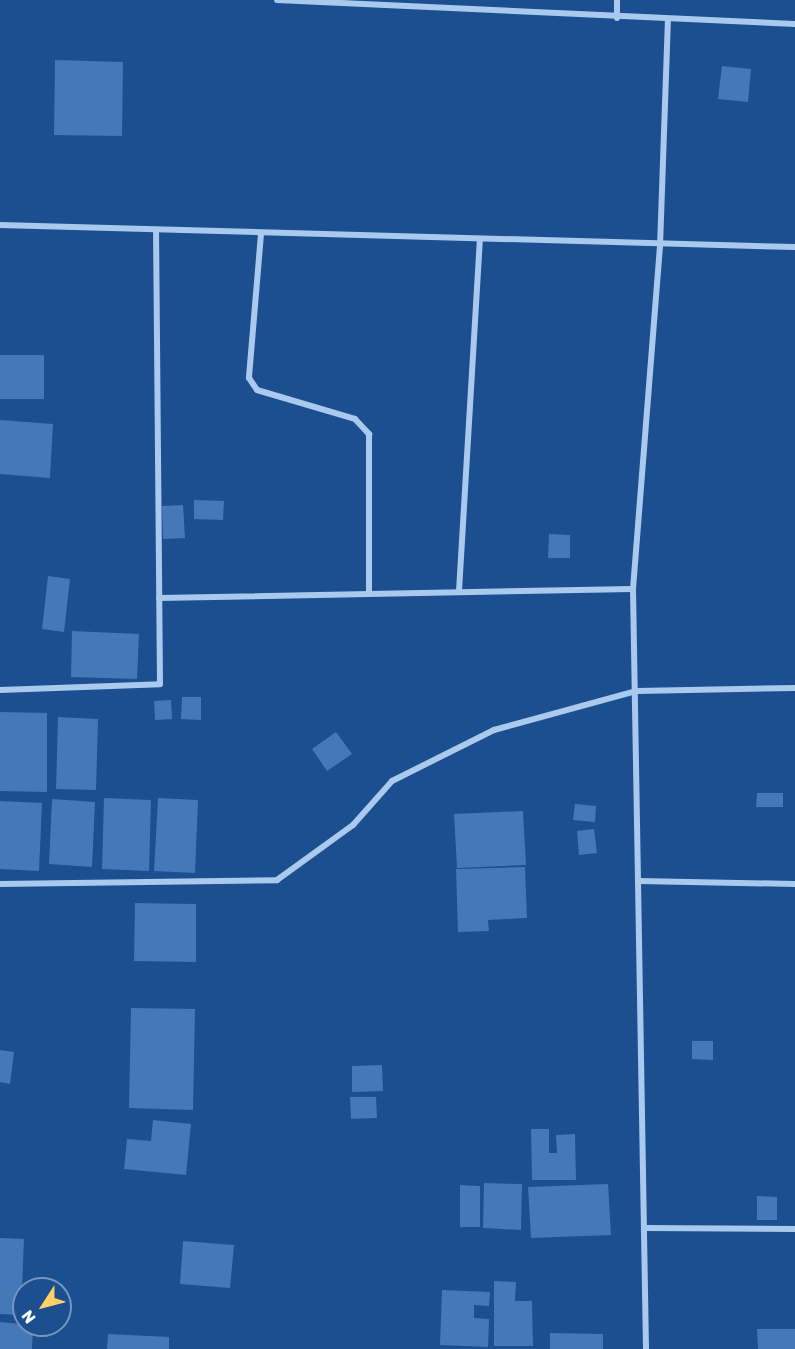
<!DOCTYPE html>
<html>
<head>
<meta charset="utf-8">
<style>
	body { margin:0 }
	#map { position:relative; width:795px; height:1349px; overflow:hidden; background:#1b4f8f; font-family:Rubik,sans-serif }
	div>[style] { position:absolute }
	.building>* { inset:0; background:#4478b7 }
	.minor>* { height:6px; margin:-3px; padding:0 3px; transform-origin:3px; border-radius:3px; background:#a9c9ee }
	span { translate:-50% -50%; white-space:nowrap; text-align:center; line-height:1.15; -webkit-text-stroke:5px #1b4f8f; paint-order:stroke }
	.north { position:absolute; left:12px; top:1277px; width:60px; height:60px; box-sizing:border-box; background:#1b4f8f; border:2px solid #7695bc; border-radius:50%; rotate:234deg; font-size:16px; font-weight:700; line-height:24px; text-align:center; color:#fff }
	.north::after { content:''; display:block; margin:auto; width:21px; height:27px; background:#ffd166; clip-path:polygon(50% 0,100% 100%,50% 72%,0 100%) }
</style>
</head>
<body>
<div id="map">
	<div class="building">
		<i style="clip-path:polygon(55px 60px,123px 62px,122px 136px,54px 135px)"></i>
		<i style="clip-path:polygon(722px 66px,751px 69px,748px 102px,718px 99px)"></i>
		<i style="clip-path:polygon(0 355px,44px 355px,44px 399px,0 399px)"></i>
		<i style="clip-path:polygon(0 420px,53px 424px,50px 478px,0 474px)"></i>
		<i style="clip-path:polygon(194px 500px,224px 501px,223px 520px,194px 519px)"></i>
		<i style="clip-path:polygon(183px 505px,185px 538px,163px 539px,162px 506px)"></i>
		<i style="clip-path:polygon(549px 534px,570px 535px,570px 558px,548px 558px)"></i>
		<i style="clip-path:polygon(48px 576px,70px 579px,64px 632px,42px 629px)"></i>
		<i style="clip-path:polygon(72px 631px,139px 634px,137px 679px,71px 677px)"></i>
		<i style="clip-path:polygon(182px 697px,201px 697px,201px 720px,181px 719px)"></i>
		<i style="clip-path:polygon(171px 700px,172px 719px,155px 720px,154px 701px)"></i>
		<i style="clip-path:polygon(0 712px,47px 713px,47px 792px,0 791px)"></i>
		<i style="clip-path:polygon(58px 717px,98px 719px,96px 790px,56px 789px)"></i>
		<i style="clip-path:polygon(336px 732px,352px 754px,327px 771px,312px 749px)"></i>
		<i style="clip-path:polygon(757px 793px,783px 793px,783px 807px,756px 807px)"></i>
		<i style="clip-path:polygon(104px 798px,151px 800px,149px 871px,102px 869px)"></i>
		<i style="clip-path:polygon(158px 798px,198px 800px,195px 873px,154px 871px)"></i>
		<i style="clip-path:polygon(52px 799px,95px 802px,92px 867px,49px 864px)"></i>
		<i style="clip-path:polygon(0 801px,42px 803px,39px 871px,0 869px)"></i>
		<i style="clip-path:polygon(575px 804px,596px 806px,595px 822px,573px 820px)"></i>
		<i style="clip-path:polygon(523px 811px,526px 865px,457px 868px,454px 814px)"></i>
		<i style="clip-path:polygon(594px 829px,597px 853px,579px 855px,577px 831px)"></i>
		<i style="clip-path:polygon(525px 867px,527px 918px,488px 920px,489px 931px,458px 932px,456px 869px)"></i>
		<i style="clip-path:polygon(135px 903px,196px 904px,196px 962px,134px 961px)"></i>
		<i style="clip-path:polygon(131px 1008px,195px 1009px,193px 1110px,129px 1108px)"></i>
		<i style="clip-path:polygon(692px 1041px,713px 1041px,713px 1060px,692px 1059px)"></i>
		<i style="clip-path:polygon(0 1050px,14px 1052px,10px 1084px,0 1082px)"></i>
		<i style="clip-path:polygon(382px 1065px,383px 1091px,352px 1092px,352px 1066px)"></i>
		<i style="clip-path:polygon(350px 1097px,376px 1097px,377px 1118px,351px 1119px)"></i>
		<i style="clip-path:polygon(153px 1120px,191px 1124px,186px 1175px,124px 1169px,127px 1139px,151px 1141px)"></i>
		<i style="clip-path:polygon(531px 1129px,549px 1129px,549px 1153px,557px 1153px,556px 1135px,575px 1134px,576px 1180px,532px 1180px)"></i>
		<i style="clip-path:polygon(484px 1183px,522px 1184px,521px 1230px,483px 1228px)"></i>
		<i style="clip-path:polygon(608px 1184px,611px 1235px,531px 1238px,528px 1187px)"></i>
		<i style="clip-path:polygon(460px 1185px,480px 1186px,480px 1227px,460px 1227px)"></i>
		<i style="clip-path:polygon(757px 1196px,777px 1197px,777px 1220px,757px 1220px)"></i>
		<i style="clip-path:polygon(0 1238px,24px 1239px,21px 1315px,0 1314px)"></i>
		<i style="clip-path:polygon(183px 1241px,234px 1245px,230px 1288px,180px 1284px)"></i>
		<i style="clip-path:polygon(494px 1281px,516px 1282px,515px 1301px,532px 1301px,533px 1346px,494px 1346px)"></i>
		<i style="clip-path:polygon(442px 1290px,490px 1292px,489px 1306px,474px 1305px,474px 1318px,489px 1319px,488px 1347px,440px 1345px)"></i>
		<i style="clip-path:polygon(0 1322px,33px 1325px,32px 1349px,0 1349px)"></i>
		<i style="clip-path:polygon(757px 1329px,795px 1329px,795px 1349px,758px 1349px)"></i>
		<i style="clip-path:polygon(550px 1333px,603px 1334px,603px 1349px,550px 1349px)"></i>
		<i style="clip-path:polygon(108px 1334px,169px 1337px,169px 1349px,107px 1349px)"></i>
	</div>
	<div class="minor">
		<i style="left:277px;top:0;width:519px;rotate:2.65deg"></i>
		<i style="left:617px;top:18px;width:18px;rotate:-90deg"></i>
		<i style="left:0;top:225px;width:795px;rotate:1.59deg"></i>
		<i style="left:261px;top:234px;width:144px;rotate:94.8deg"></i>
		<i style="left:249px;top:378px;width:14px;rotate:56deg"></i>
		<i style="left:257px;top:390px;width:102px;rotate:16.5deg"></i>
		<i style="left:355px;top:419px;width:21px;rotate:47deg"></i>
		<i style="left:369px;top:434px;width:159px;rotate:90deg"></i>
		<i style="left:459px;top:591px;width:351px;rotate:-86.6deg"></i>
		<i style="left:159px;top:598px;width:474px;rotate:-1.1deg"></i>
		<i style="left:0;top:690px;width:160px;rotate:-2.1deg"></i>
		<i style="left:160px;top:684px;width:454px;rotate:-90.5deg"></i>
		<i style="left:639px;top:881px;width:156px;rotate:1.1deg"></i>
		<i style="left:0;top:884px;width:277px;rotate:-0.8deg"></i>
		<i style="left:277px;top:880px;width:94px;rotate:-35.9deg"></i>
		<i style="left:353px;top:825px;width:59px;rotate:-48.4deg"></i>
		<i style="left:392px;top:781px;width:114px;rotate:-26.6deg"></i>
		<i style="left:494px;top:730px;width:148px;rotate:-15.3deg"></i>
		<i style="left:637px;top:691px;width:158px;rotate:-1.1deg"></i>
		<i style="left:645px;top:1228px;width:150px;rotate:0.4deg"></i>
		<i style="left:646px;top:1349px;width:760px;rotate:-90.98deg"></i>
		<i style="left:633px;top:589px;width:343px;rotate:-85.5deg"></i>
		<i style="left:660px;top:247px;width:227px;rotate:-88deg"></i>
	</div>
	<div class="north">N</div>
</div>
</body>
</html>
